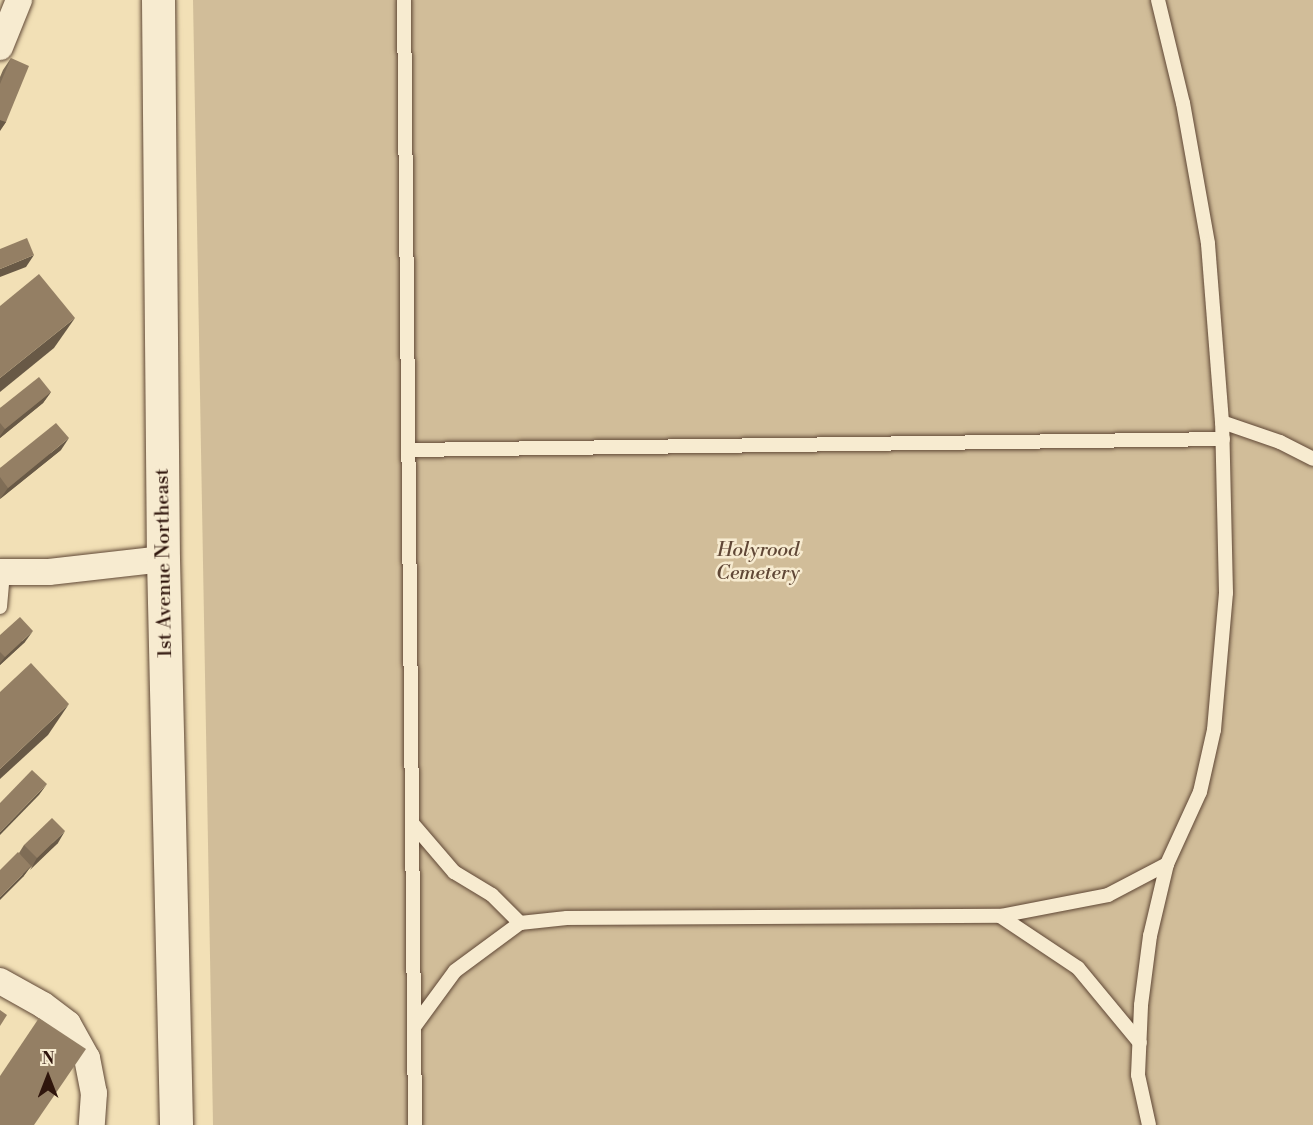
<!DOCTYPE html>
<html>
<head>
<meta charset="utf-8">
<style>
	body { margin:0 }
	#map { position:relative; width:1313px; height:1125px; overflow:hidden; background:#f2e0b6; font-family:"Libre Bodoni",serif }
	div>[style] { position:absolute }
	.green>* { inset:0; background:#d1bd99 }
	.roads { filter:drop-shadow(0 0 2px #604836) drop-shadow(0 0 2px #604836) }
	.service>* { height:14px; margin:-7px; padding:0 7px; transform-origin:7px; border-radius:7px; background:#f7ebd0 }
	.minor>* { height:26px; margin:-13px; padding:0 13px; transform-origin:13px; border-radius:13px; background:#f7ebd0 }
	.tertiary>* { height:33px; margin:-16.5px; padding:0 16.5px; transform-origin:16.5px; border-radius:16.5px; background:#f7ebd0 }
	.wall>* { inset:0; background:#7f6d56 }
	.shaded-wall>* { inset:0; background:#685946 }
	.building>* { inset:0; background:#947f64 }
	span { translate:-50% -50%; white-space:nowrap; text-align:center; line-height:1.15; -webkit-text-stroke:5px #f7ebd0; paint-order:stroke }
	.park-label { font-size:20px; color:#604736; font-style:italic }
	.street-label { font-size:20px; color:#2f150c }
	.north { position:absolute; left:18px; top:1047px; width:60px; height:60px; -webkit-text-stroke:4px #f7ebd0; paint-order:stroke; rotate:0deg; font-size:16px; font-weight:700; line-height:24px; text-align:center; color:#2f150c }
	.north::after { content:''; display:block; margin:auto; width:21px; height:27px; background:#2f150c; clip-path:polygon(50% 0,100% 100%,50% 72%,0 100%) }
</style>
</head>
<body>
<div id="map">
	<div class="green">
		<i style="clip-path:polygon(193px 0,1313px 0,1313px 1125px,213px 1125px)"></i>
	</div>
	<div class="roads">
		<div class="service">
			<i style="left:404px;top:0;width:1125px;rotate:89.44deg"></i>
			<i style="left:1158px;top:0;width:106px;rotate:76.4deg"></i>
			<i style="left:1183px;top:103px;width:143px;rotate:79.9deg"></i>
			<i style="left:1208px;top:244px;width:179px;rotate:85.5deg"></i>
			<i style="left:1222px;top:422px;width:61px;rotate:19deg"></i>
			<i style="left:1280px;top:442px;width:37px;rotate:27deg"></i>
			<i style="left:408px;top:450px;width:815px;rotate:-0.77deg"></i>
			<i style="left:0;top:607px;width:35px;rotate:-85deg"></i>
			<i style="left:412px;top:823px;width:65px;rotate:49.4deg"></i>
			<i style="left:454px;top:872px;width:44px;rotate:31.2deg"></i>
			<i style="left:492px;top:895px;width:40px;rotate:45deg"></i>
			<i style="left:1000px;top:916px;width:110px;rotate:-11deg"></i>
			<i style="left:1108px;top:895px;width:67px;rotate:-27.7deg"></i>
			<i style="left:414px;top:1027px;width:69px;rotate:-53.8deg"></i>
			<i style="left:455px;top:971px;width:81px;rotate:-36.4deg"></i>
			<i style="left:520px;top:923px;width:47px;rotate:-6.1deg"></i>
			<i style="left:567px;top:918px;width:433px;rotate:-0.3deg"></i>
			<i style="left:1000px;top:916px;width:94px;rotate:33.7deg"></i>
			<i style="left:1078px;top:968px;width:97px;rotate:50.4deg"></i>
			<i style="left:1149px;top:1125px;width:51px;rotate:-102.4deg"></i>
			<i style="left:1138px;top:1075px;width:70px;rotate:-87.5deg"></i>
			<i style="left:1141px;top:1005px;width:70px;rotate:-82.6deg"></i>
			<i style="left:1150px;top:936px;width:74px;rotate:-76.7deg"></i>
			<i style="left:1167px;top:864px;width:79px;rotate:-65.4deg"></i>
			<i style="left:1200px;top:792px;width:64px;rotate:-77.3deg"></i>
			<i style="left:1214px;top:730px;width:138px;rotate:-85deg"></i>
			<i style="left:1226px;top:593px;width:171px;rotate:-91.3deg"></i>
		</div>
		<div class="minor">
			<i style="left:0;top:47px;width:51px;rotate:-68deg"></i>
			<i style="left:0;top:572px;width:49px"></i>
			<i style="left:49px;top:572px;width:115px;rotate:-6.5deg"></i>
			<i style="left:0;top:981px;width:49px;rotate:29.2deg"></i>
			<i style="left:43px;top:1005px;width:31px;rotate:37deg"></i>
			<i style="left:68px;top:1024px;width:39px;rotate:61deg"></i>
			<i style="left:87px;top:1058px;width:36px;rotate:79deg"></i>
			<i style="left:94px;top:1093px;width:32px;rotate:94deg"></i>
		</div>
		<div class="tertiary">
			<i style="left:158px;top:0;width:559px;rotate:89.49deg"></i>
			<i style="left:163px;top:559px;width:566px;rotate:88.68deg"></i>
		</div>
	</div>
	<div class="wall">
		<i style="clip-path:polygon(11px 58px,6px 122px,0 130px,0 137px,0 77px,3px 70px)"></i>
		<i style="clip-path:polygon(51px 392px,43px 403px,0 438px,0 408px)"></i>
		<i style="clip-path:polygon(61px 450px,0 499px,0 468px)"></i>
		<i style="clip-path:polygon(0 635px,25px 642px,0 665px)"></i>
		<i style="clip-path:polygon(58px 843px,29px 869px,23px 877px,19px 853px,24px 845px)"></i>
	</div>
	<div class="shaded-wall">
		<i style="clip-path:polygon(0 120px,6px 122px,0 131px)"></i>
		<i style="clip-path:polygon(34px 255px,26px 267px,0 277px,0 269px)"></i>
		<i style="clip-path:polygon(75px 318px,54px 348px,0 392px,0 378px)"></i>
		<i style="clip-path:polygon(51px 392px,43px 403px,0 438px,0 436px,5px 429px)"></i>
		<i style="clip-path:polygon(69px 438px,61px 450px,0 499px,8px 488px)"></i>
		<i style="clip-path:polygon(33px 631px,25px 642px,0 665px,0 663px,5px 657px)"></i>
		<i style="clip-path:polygon(69px 704px,48px 735px,0 779px,0 769px)"></i>
		<i style="clip-path:polygon(47px 784px,39px 795px,0 835px,0 832px)"></i>
		<i style="clip-path:polygon(65px 831px,58px 843px,30px 870px,37px 858px)"></i>
		<i style="clip-path:polygon(31px 866px,23px 877px,0 900px,0 897px)"></i>
	</div>
	<div class="building">
		<i style="clip-path:polygon(11px 58px,29px 66px,6px 122px,0 120px,0 84px)"></i>
		<i style="clip-path:polygon(27px 238px,34px 255px,0 269px,0 249px)"></i>
		<i style="clip-path:polygon(39px 274px,75px 318px,0 378px,0 306px)"></i>
		<i style="clip-path:polygon(39px 377px,51px 392px,5px 429px,0 423px,0 408px)"></i>
		<i style="clip-path:polygon(56px 423px,69px 438px,8px 488px,0 477px,0 468px)"></i>
		<i style="clip-path:polygon(20px 617px,33px 631px,5px 657px,0 652px,0 635px)"></i>
		<i style="clip-path:polygon(31px 663px,69px 704px,0 769px,0 692px)"></i>
		<i style="clip-path:polygon(32px 770px,47px 784px,0 832px,0 803px)"></i>
		<i style="clip-path:polygon(52px 818px,65px 831px,37px 858px,24px 845px)"></i>
		<i style="clip-path:polygon(18px 852px,31px 866px,0 897px,0 870px)"></i>
		<i style="clip-path:polygon(0 1010px,7px 1015px,0 1026px)"></i>
		<i style="clip-path:polygon(39px 1018px,86px 1049px,34px 1125px,0 1125px,0 1076px)"></i>
	</div>
	<div class="park-label">
		<span style="left:758px;top:562px">Holyrood<br>Cemetery</span>
	</div>
	<div class="street-label">
		<span style="left:164px;top:563px;rotate:-91deg">1st Avenue Northeast</span>
	</div>
	<div class="north">N</div>
</div>
</body>
</html>
